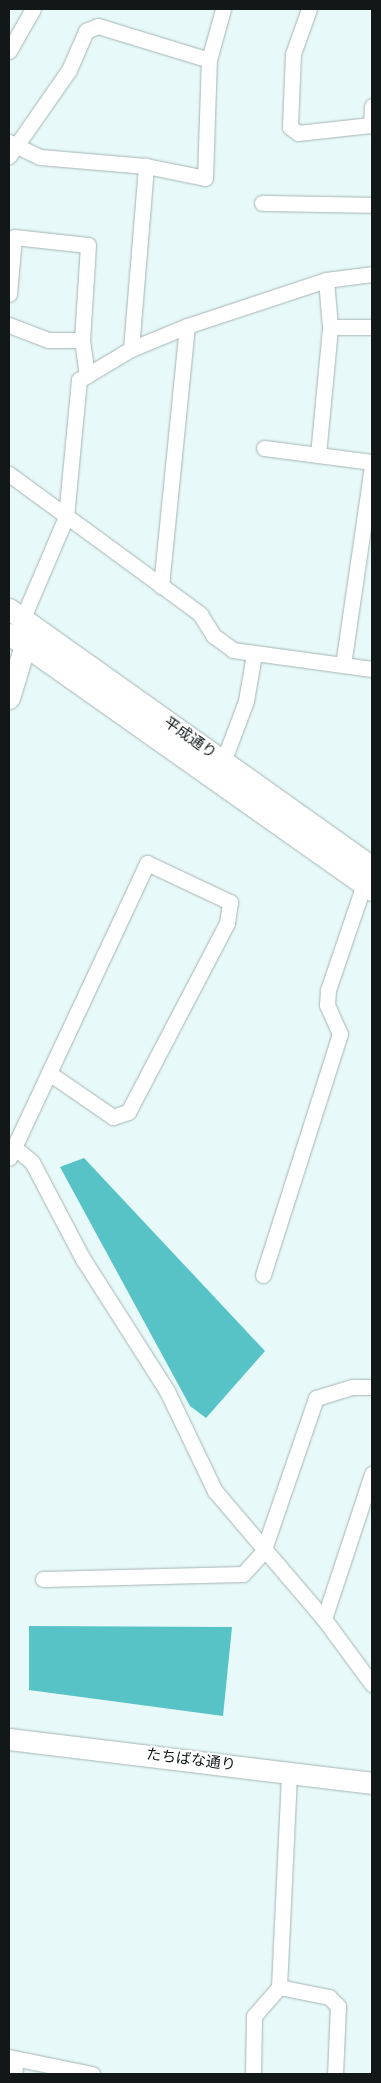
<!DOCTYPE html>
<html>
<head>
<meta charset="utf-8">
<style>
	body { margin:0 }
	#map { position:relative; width:381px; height:2083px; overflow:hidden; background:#e8f9f9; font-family:Rubik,"Noto Sans JP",sans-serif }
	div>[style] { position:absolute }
	.forest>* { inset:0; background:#57c3c7 }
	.roads { filter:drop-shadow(0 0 1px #a4b4b4) drop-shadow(0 0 1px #a4b4b4) }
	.street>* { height:15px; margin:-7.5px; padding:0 7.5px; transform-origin:7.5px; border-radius:7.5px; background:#fff }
	.secondary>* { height:21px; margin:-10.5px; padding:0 10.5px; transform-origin:10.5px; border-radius:10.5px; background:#fff }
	span { translate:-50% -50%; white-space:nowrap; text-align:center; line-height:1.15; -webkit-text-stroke:4px #fff; paint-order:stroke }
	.street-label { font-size:15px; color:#121818 }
	.frame { position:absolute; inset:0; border:10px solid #121818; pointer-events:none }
</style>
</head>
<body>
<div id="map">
	<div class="forest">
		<i style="clip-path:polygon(84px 1158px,265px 1351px,206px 1418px,190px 1406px,60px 1167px)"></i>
		<i style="clip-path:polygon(29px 1626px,232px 1627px,223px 1716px,29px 1690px)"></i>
	</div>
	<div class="roads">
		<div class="street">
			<i style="left:309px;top:9px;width:48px;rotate:109.6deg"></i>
			<i style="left:293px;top:54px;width:73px;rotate:92.4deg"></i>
			<i style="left:290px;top:127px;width:10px;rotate:37deg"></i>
			<i style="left:298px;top:133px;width:73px;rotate:-6.3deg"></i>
			<i style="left:371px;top:125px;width:19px;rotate:-87deg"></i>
			<i style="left:9px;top:51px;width:48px;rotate:-60.3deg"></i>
			<i style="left:9px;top:142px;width:34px;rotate:26deg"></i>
			<i style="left:40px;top:157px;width:106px;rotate:4.9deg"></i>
			<i style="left:146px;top:166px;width:60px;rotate:11.5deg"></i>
			<i style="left:205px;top:178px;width:118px;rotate:-88.1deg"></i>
			<i style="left:209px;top:60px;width:53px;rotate:-74.6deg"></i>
			<i style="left:9px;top:156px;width:105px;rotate:-55.1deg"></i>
			<i style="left:69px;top:70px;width:43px;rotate:-66.4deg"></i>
			<i style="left:86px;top:31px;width:13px;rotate:-23deg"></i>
			<i style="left:98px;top:26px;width:116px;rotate:17deg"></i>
			<i style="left:262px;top:203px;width:110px;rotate:1deg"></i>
			<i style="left:326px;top:280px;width:47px;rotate:85.1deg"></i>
			<i style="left:330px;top:327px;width:42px"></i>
			<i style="left:9px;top:294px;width:57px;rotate:-85deg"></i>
			<i style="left:14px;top:237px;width:74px;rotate:6.2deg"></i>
			<i style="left:88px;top:245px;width:95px;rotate:93.6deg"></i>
			<i style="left:82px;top:340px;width:36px;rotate:82deg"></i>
			<i style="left:9px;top:325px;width:42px;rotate:21deg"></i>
			<i style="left:48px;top:340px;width:34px"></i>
			<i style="left:131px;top:349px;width:184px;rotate:-85.3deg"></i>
			<i style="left:264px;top:448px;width:109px;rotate:7.4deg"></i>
			<i style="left:318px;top:455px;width:129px;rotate:-84.6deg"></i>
			<i style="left:9px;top:474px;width:237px;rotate:36.2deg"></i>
			<i style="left:200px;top:614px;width:26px;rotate:58deg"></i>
			<i style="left:214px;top:636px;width:24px;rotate:36deg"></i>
			<i style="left:233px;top:650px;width:140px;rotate:7.8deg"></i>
			<i style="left:161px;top:586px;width:261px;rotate:-84.3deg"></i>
			<i style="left:22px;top:620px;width:112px;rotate:-66.9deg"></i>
			<i style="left:66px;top:517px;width:138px;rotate:-84.6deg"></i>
			<i style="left:79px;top:380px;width:61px;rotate:-30.8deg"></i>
			<i style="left:131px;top:349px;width:61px;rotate:-22.3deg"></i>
			<i style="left:187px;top:326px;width:146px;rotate:-18.3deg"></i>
			<i style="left:326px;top:280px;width:46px;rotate:-7.4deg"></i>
			<i style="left:343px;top:665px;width:200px;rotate:-81.7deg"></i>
			<i style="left:223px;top:762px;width:65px;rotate:-69.3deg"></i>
			<i style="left:246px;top:701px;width:48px;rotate:-80.3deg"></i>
			<i style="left:14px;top:1147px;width:23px;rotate:40deg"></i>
			<i style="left:32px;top:1162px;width:110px;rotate:62.3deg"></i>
			<i style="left:83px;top:1259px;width:156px;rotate:57.5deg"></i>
			<i style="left:167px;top:1391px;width:111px;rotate:64.4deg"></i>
			<i style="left:215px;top:1491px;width:168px;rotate:49.6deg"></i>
			<i style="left:324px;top:1619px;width:81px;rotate:53.6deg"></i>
			<i style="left:9px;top:1158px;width:326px;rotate:-64.9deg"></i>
			<i style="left:147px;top:863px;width:92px;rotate:25.2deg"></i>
			<i style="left:230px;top:902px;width:21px;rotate:98deg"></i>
			<i style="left:227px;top:923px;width:213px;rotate:117.6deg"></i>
			<i style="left:128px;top:1112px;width:16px;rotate:162deg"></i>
			<i style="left:113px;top:1117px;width:78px;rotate:-145.5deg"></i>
			<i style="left:263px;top:1275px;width:253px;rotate:-72.3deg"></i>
			<i style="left:340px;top:1034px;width:32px;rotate:-114deg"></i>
			<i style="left:327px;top:1005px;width:15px;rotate:-86deg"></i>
			<i style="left:328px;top:990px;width:112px;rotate:-71.2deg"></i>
			<i style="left:43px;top:1579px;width:200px;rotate:-1.4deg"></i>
			<i style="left:243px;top:1574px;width:30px;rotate:-48deg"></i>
			<i style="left:263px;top:1552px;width:163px;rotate:-71deg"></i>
			<i style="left:316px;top:1398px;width:38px;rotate:-17deg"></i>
			<i style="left:352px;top:1387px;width:20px"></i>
			<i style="left:324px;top:1619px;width:153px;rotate:-71.7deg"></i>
			<i style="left:279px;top:1987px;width:51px;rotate:11.3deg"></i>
			<i style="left:329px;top:1997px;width:13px;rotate:45deg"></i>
			<i style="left:338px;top:2006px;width:68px;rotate:92.5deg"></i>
			<i style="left:9px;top:2057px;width:85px;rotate:11.6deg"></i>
			<i style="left:14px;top:2074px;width:15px;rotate:-82deg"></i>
			<i style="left:253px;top:2074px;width:58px;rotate:-89deg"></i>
			<i style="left:254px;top:2016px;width:38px;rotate:-49deg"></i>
			<i style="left:279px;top:1987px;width:215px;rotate:-87.3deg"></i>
		</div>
		<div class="secondary">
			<i style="left:9px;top:609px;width:445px;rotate:35.4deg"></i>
			<i style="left:9px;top:634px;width:444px;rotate:35.2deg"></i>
			<i style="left:9px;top:698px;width:55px;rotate:-73.2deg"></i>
			<i style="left:25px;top:645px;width:13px;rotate:-99deg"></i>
			<i style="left:9px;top:1739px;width:366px;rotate:6.9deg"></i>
		</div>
	</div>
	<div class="street-label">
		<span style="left:190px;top:738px;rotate:35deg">平成通り</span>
		<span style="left:191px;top:1760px;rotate:7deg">たちばな通り</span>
	</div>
	<div class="frame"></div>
</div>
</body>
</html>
